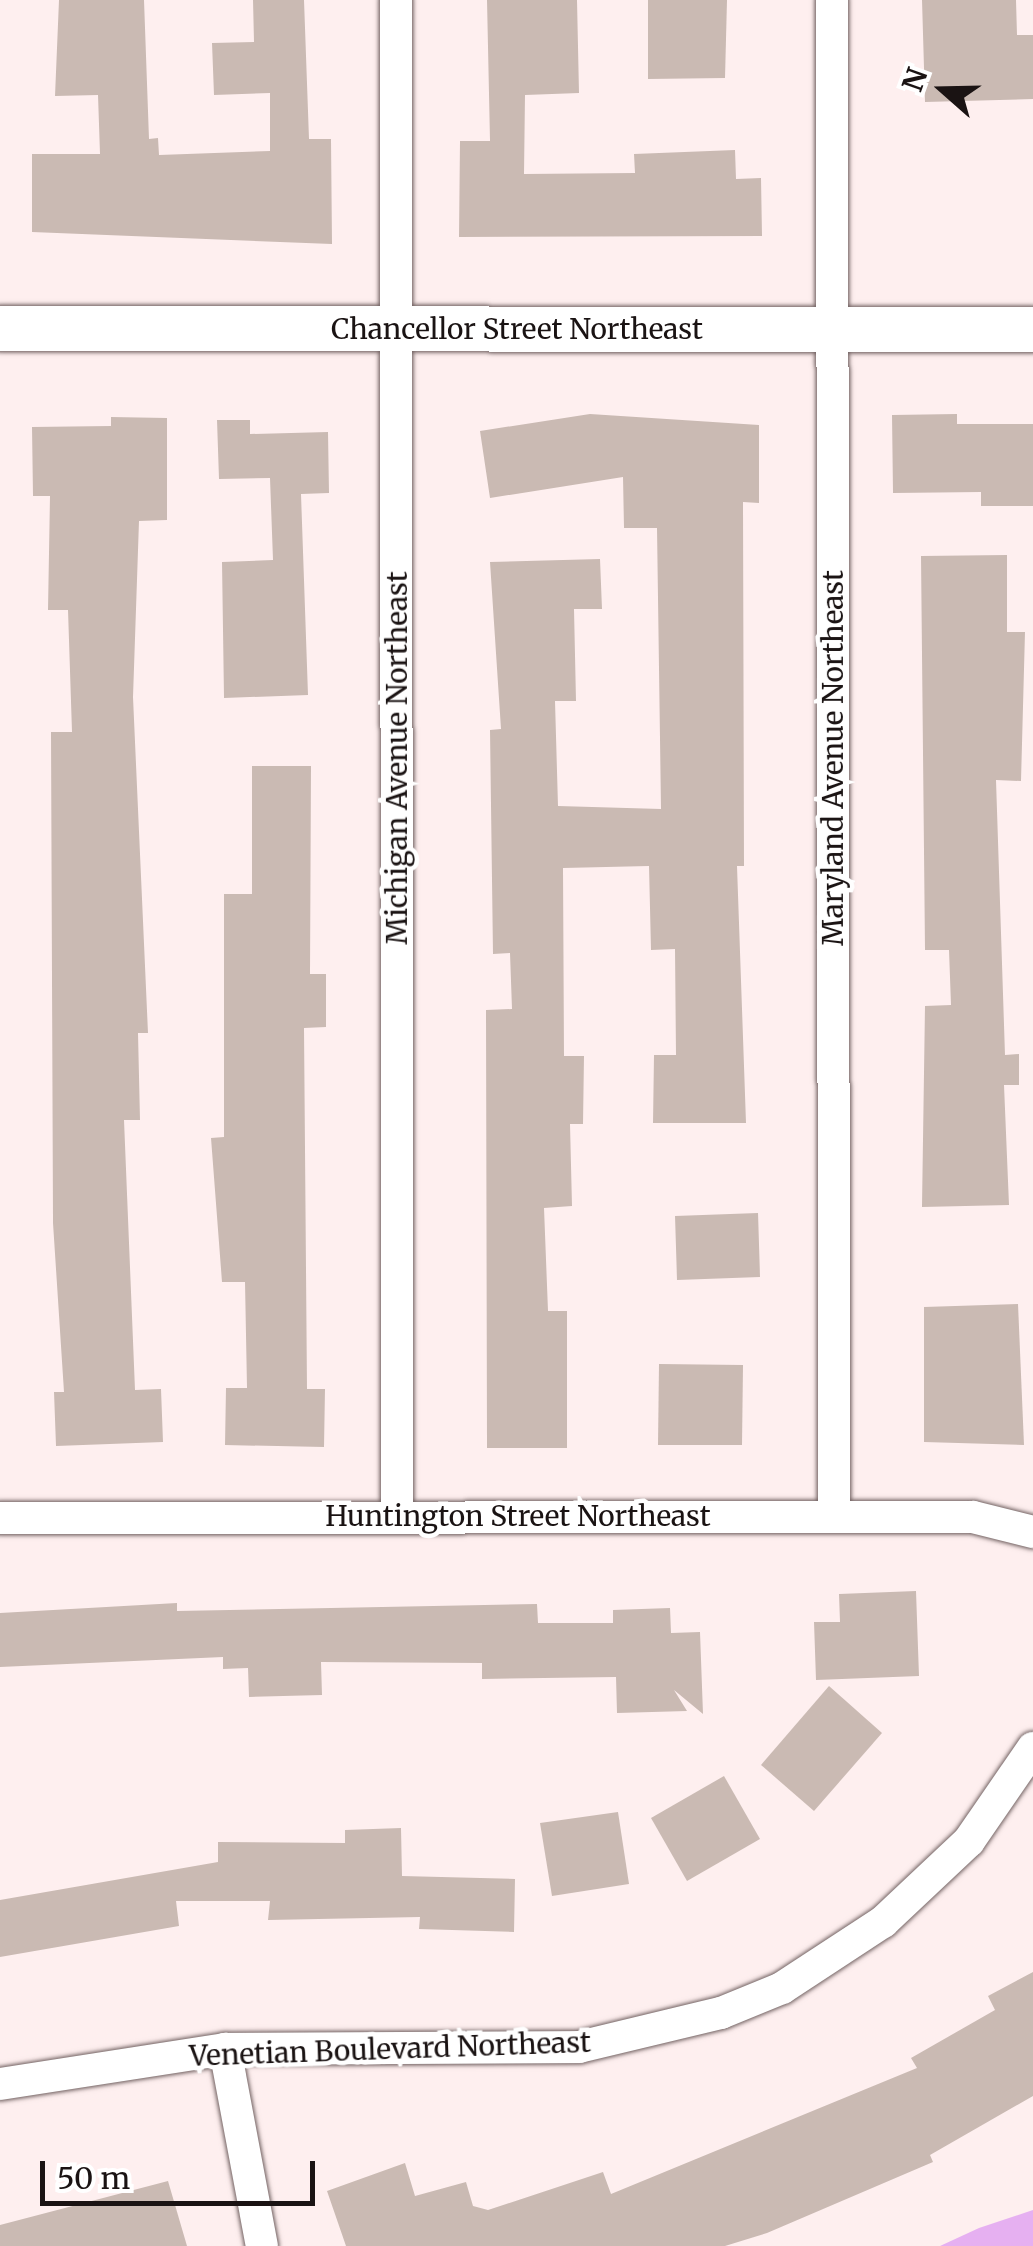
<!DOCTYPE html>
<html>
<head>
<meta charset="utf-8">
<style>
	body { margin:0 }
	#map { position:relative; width:1033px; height:2246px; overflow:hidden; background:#feefef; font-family:Merriweather,serif }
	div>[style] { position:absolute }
	.water>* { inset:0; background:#e6b0f1 }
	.building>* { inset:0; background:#cabab3 }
	.roads { filter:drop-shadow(0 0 2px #736363) drop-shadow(0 0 2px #736363) }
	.street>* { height:32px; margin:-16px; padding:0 16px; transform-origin:16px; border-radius:16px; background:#fff }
	.secondary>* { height:45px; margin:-22.5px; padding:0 22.5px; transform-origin:22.5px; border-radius:22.5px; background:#fff }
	span { translate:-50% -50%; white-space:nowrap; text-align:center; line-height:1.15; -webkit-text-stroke:9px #fff; paint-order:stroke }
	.street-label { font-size:28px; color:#1a1313 }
	.north { position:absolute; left:893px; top:40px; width:100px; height:100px; -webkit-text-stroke:8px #fff; paint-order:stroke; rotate:290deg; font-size:28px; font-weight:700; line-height:40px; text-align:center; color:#1a1313 }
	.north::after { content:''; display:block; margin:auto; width:35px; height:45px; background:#1a1313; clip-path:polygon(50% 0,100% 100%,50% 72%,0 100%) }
	.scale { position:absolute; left:40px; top:2161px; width:275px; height:45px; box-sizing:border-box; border:5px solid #1a1313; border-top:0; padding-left:12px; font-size:30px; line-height:35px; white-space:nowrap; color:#1a1313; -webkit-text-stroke:8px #fff; paint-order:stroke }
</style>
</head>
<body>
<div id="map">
	<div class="water">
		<i style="clip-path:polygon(1033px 2210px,1033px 2246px,940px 2246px,979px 2228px)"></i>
	</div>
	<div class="building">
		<i style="clip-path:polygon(59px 0,144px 0,149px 139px,158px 138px,159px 155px,270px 151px,270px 93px,214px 95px,212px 43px,254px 42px,253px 0,304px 0,309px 139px,331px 139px,332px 244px,32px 232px,32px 154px,100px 154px,98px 95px,55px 96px)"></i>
		<i style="clip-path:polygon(487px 0,577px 0,579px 93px,525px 95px,524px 174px,635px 173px,634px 154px,735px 150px,736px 179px,761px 178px,762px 236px,459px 237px,460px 141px,490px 141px)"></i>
		<i style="clip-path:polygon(648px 0,727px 0,725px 78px,648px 79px)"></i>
		<i style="clip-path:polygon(922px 0,1016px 0,1017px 35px,1033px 35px,1033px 99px,925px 102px)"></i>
		<i style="clip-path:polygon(590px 414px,759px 425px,759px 503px,743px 502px,744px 866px,737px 866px,746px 1123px,653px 1123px,654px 1055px,676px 1055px,675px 949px,651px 950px,649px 866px,563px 868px,564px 1056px,584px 1056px,583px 1124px,570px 1124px,572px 1206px,544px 1208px,548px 1311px,567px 1311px,567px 1448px,487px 1448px,486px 1010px,512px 1009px,510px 953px,493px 954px,490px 730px,501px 729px,490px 562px,600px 559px,602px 609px,574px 609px,576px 701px,555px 701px,558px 806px,661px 809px,657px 528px,624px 528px,623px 477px,490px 498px,480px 431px)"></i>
		<i style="clip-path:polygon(957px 414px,957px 424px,1033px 424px,1033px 506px,981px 506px,981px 492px,893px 493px,892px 415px)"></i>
		<i style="clip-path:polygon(111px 417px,167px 418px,167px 520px,139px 521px,133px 697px,148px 1033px,138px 1033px,140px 1120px,124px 1120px,135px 1390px,161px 1389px,163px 1442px,56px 1446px,54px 1392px,64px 1392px,53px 1223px,51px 732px,72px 732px,68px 610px,48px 610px,50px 496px,33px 496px,32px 427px,111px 426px)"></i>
		<i style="clip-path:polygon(217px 420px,250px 420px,250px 434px,328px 432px,329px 493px,301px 494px,308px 695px,224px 698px,222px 562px,273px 560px,270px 478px,219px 479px)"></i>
		<i style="clip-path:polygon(1007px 555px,1007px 632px,1025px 632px,1021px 781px,996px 780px,1005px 1055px,1019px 1054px,1019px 1085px,1004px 1085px,1009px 1205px,922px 1207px,925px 1006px,951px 1005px,949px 950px,925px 950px,921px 556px)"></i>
		<i style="clip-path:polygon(252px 766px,311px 766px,310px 974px,326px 974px,326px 1027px,304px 1028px,307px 1389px,325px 1389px,324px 1447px,225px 1445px,226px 1388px,247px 1388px,245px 1282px,222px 1282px,211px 1138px,224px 1137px,224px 894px,252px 894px)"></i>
		<i style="clip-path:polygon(758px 1213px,760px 1277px,677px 1280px,675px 1216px)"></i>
		<i style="clip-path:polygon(1018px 1304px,1024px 1445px,924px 1442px,924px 1307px)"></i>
		<i style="clip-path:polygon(659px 1364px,743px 1365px,742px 1445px,658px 1445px)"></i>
		<i style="clip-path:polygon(916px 1591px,919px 1676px,816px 1680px,814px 1622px,840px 1622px,839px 1594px)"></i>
		<i style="clip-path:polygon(177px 1603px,177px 1611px,537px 1604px,538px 1623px,613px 1623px,613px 1610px,670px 1608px,671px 1633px,700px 1632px,703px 1714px,674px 1690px,687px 1711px,617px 1713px,616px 1677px,482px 1679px,482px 1663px,321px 1662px,322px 1695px,249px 1697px,248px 1668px,223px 1669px,223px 1657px,0 1667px,0 1613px)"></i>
		<i style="clip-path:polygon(829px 1686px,882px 1733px,814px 1811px,761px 1765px)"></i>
		<i style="clip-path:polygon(724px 1776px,760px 1839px,687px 1881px,651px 1818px)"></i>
		<i style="clip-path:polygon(618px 1812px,629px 1884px,552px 1896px,540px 1823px)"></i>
		<i style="clip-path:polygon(401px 1828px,402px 1876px,515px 1879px,514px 1932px,419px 1929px,420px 1917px,268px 1920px,270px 1901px,176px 1901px,179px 1926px,0 1957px,0 1900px,218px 1862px,218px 1842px,345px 1843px,345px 1830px)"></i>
		<i style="clip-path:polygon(1033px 1972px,1033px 2096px,930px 2155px,933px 2162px,767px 2233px,725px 2246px,346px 2246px,327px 2191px,405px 2163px,415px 2196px,466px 2182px,473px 2206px,488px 2210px,603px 2172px,611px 2194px,917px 2068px,911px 2058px,995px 2010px,988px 1996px)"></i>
		<i style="clip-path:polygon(168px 2181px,187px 2246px,0 2246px,0 2225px)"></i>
	</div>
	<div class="roads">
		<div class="street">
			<i style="left:396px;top:0;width:1516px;rotate:89.96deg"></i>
			<i style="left:832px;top:0;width:1516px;rotate:89.92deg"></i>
			<i style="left:0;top:1518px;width:973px;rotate:-0.06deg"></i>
			<i style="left:973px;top:1517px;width:62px;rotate:14deg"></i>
			<i style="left:225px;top:2049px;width:200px;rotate:79.4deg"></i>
			<i style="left:0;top:2084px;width:228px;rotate:-8.8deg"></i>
			<i style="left:225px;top:2049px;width:354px;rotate:-0.3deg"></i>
			<i style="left:579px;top:2047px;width:146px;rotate:-13.5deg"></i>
			<i style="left:721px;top:2013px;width:66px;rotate:-22.3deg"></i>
			<i style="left:782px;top:1988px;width:121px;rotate:-33.2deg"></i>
			<i style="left:883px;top:1922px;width:118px;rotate:-43.3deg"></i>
			<i style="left:969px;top:1841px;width:113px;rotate:-55.5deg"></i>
		</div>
		<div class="secondary">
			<i style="left:0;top:328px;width:1033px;rotate:0.06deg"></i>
		</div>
	</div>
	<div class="street-label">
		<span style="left:517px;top:329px">Chancellor Street Northeast</span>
		<span style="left:397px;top:758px;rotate:-90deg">Michigan Avenue Northeast</span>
		<span style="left:833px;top:758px;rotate:-90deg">Maryland Avenue Northeast</span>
		<span style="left:518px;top:1516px">Huntington Street Northeast</span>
		<span style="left:390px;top:2049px;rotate:-2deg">Venetian Boulevard Northeast</span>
	</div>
	<div class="north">N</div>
	<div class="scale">50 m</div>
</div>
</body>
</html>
